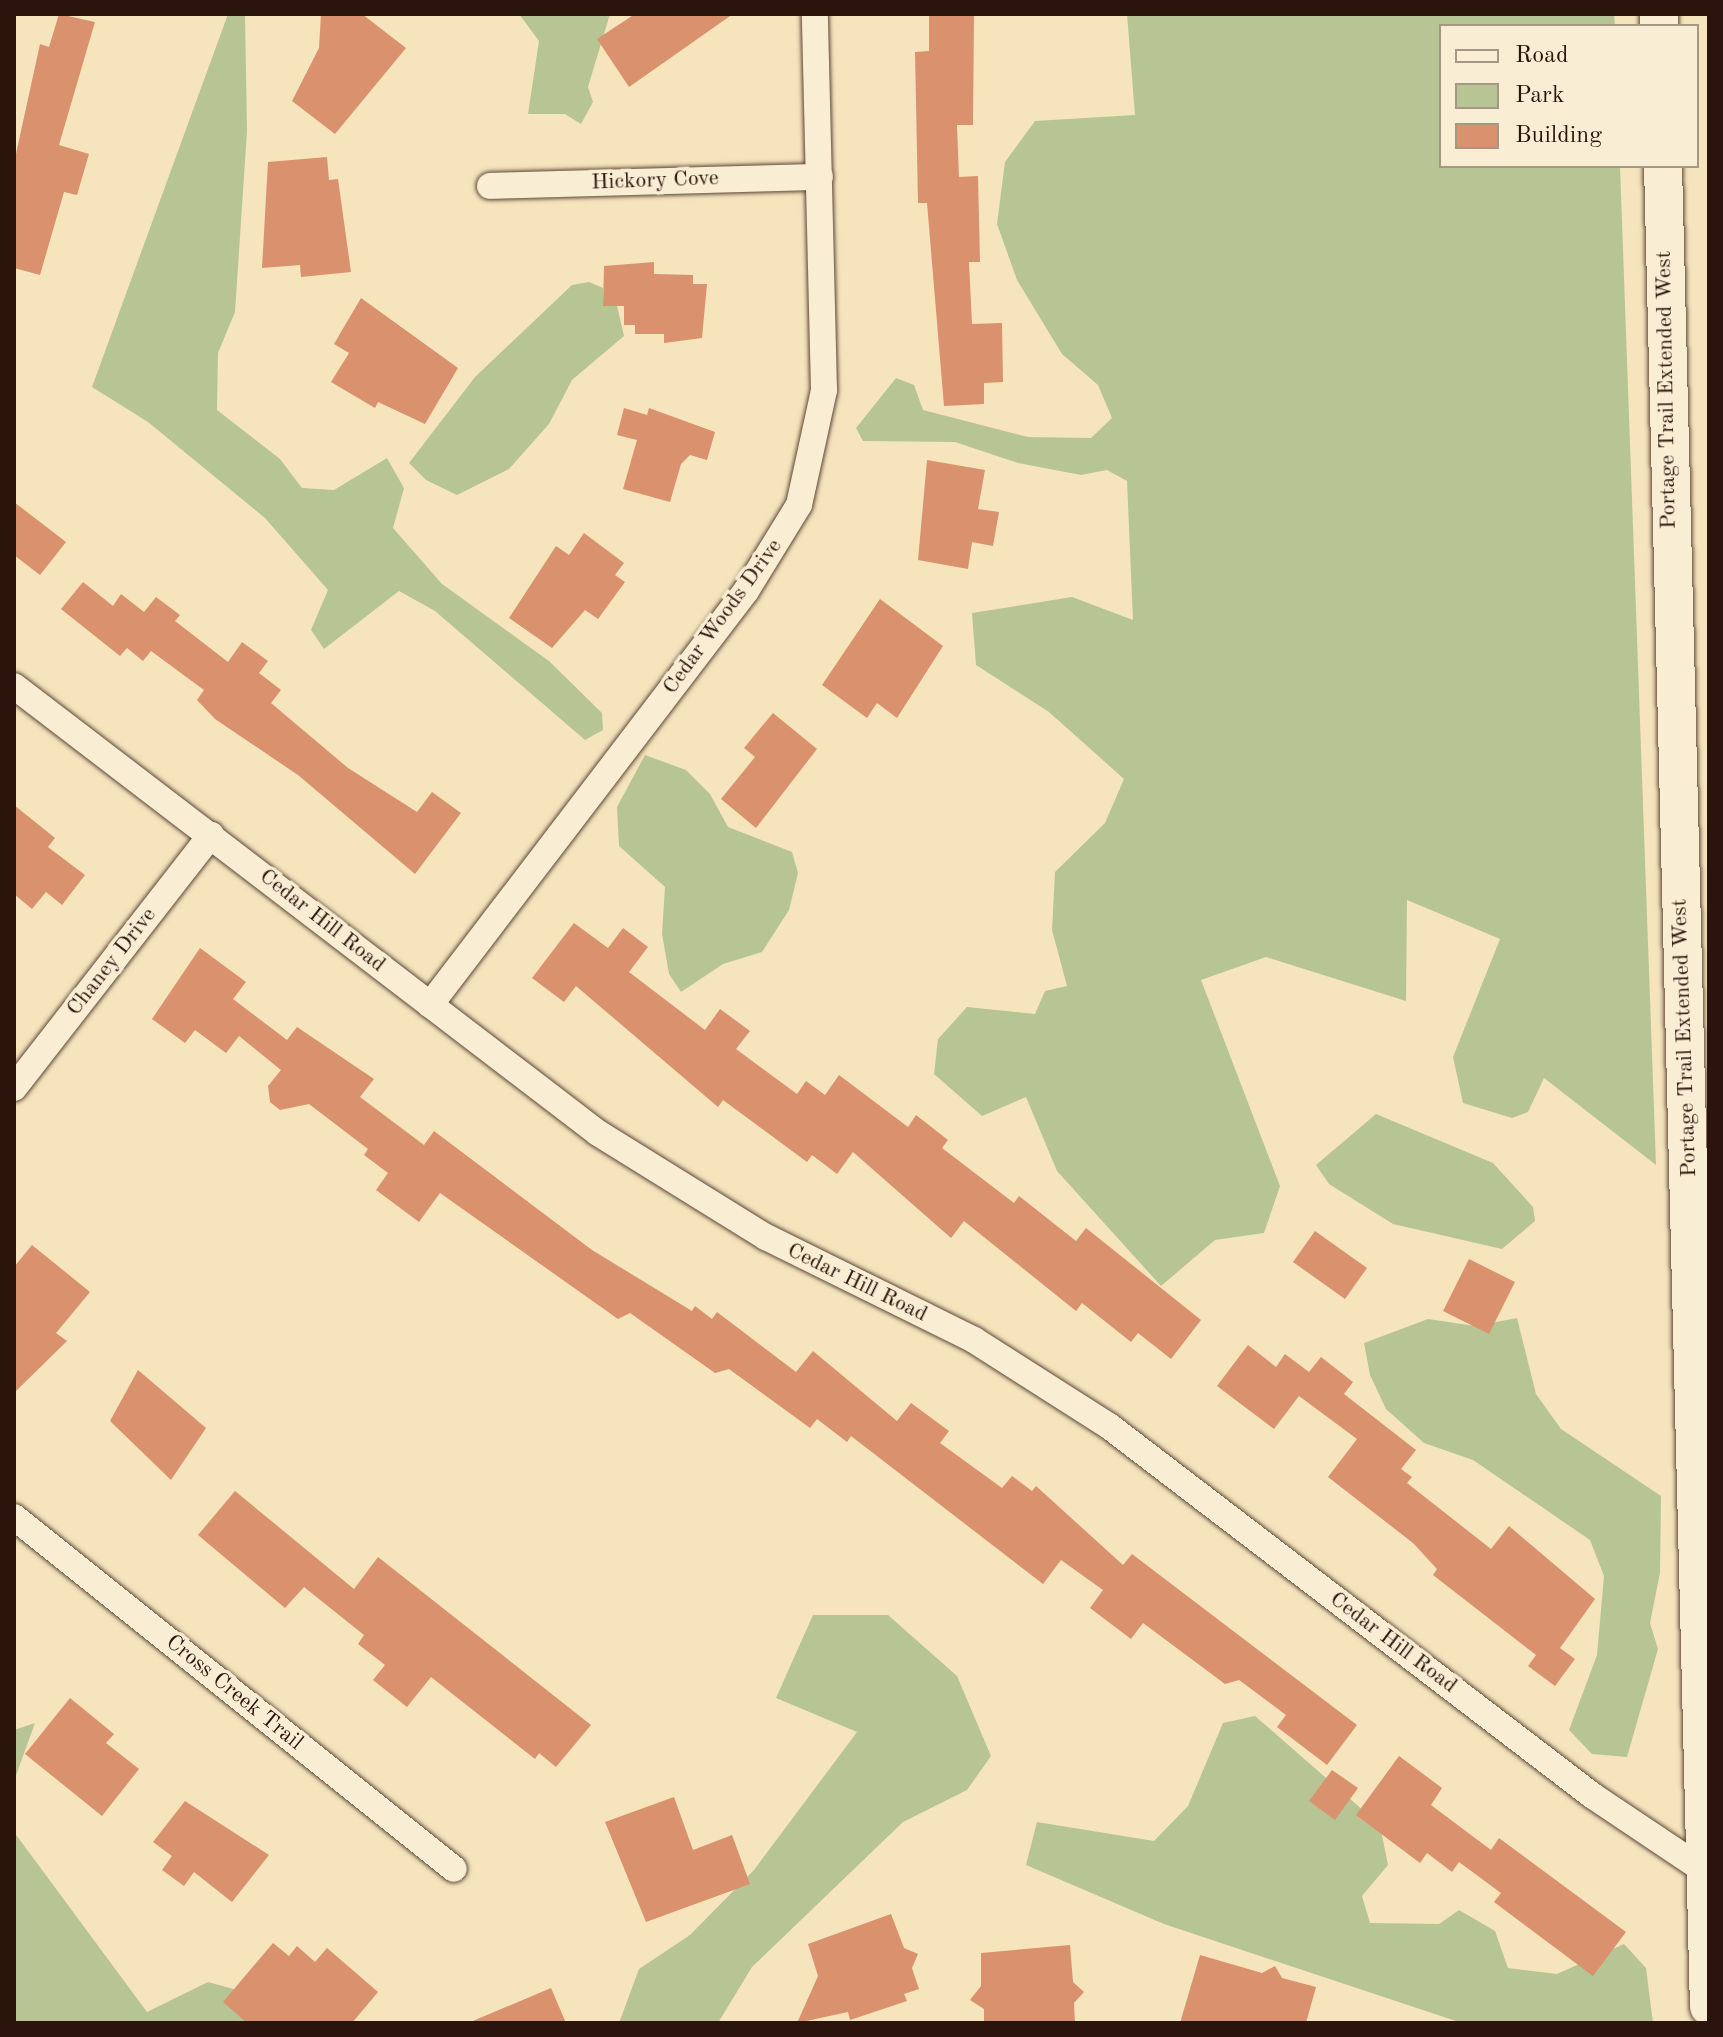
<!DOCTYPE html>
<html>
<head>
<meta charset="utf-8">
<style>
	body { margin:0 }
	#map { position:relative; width:1723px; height:2037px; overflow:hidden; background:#f6e4bd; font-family:"Old Standard TT",serif }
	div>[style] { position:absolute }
	.green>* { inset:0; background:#b7c595 }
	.building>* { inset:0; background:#d9916e }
	.roads { filter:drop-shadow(0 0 2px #5d4838) drop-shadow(0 0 2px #5d4838) }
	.minor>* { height:26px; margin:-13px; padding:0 13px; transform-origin:13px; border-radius:13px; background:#f9edd4 }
	.secondary>* { height:38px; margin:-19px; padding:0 19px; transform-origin:19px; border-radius:19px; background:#f9edd4 }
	span { translate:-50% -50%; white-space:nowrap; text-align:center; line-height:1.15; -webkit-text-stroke:7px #f9edd4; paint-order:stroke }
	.street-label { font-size:22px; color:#2a140b }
	.frame { position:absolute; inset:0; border:16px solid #2a140b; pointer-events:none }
	.legend { position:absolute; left:1439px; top:24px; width:260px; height:144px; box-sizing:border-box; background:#f9edd4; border:2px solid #a69684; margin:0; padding:10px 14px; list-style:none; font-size:24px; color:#2a140b }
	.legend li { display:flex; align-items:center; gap:16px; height:40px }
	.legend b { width:40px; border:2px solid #a69684 }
</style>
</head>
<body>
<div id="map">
	<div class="green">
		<i style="clip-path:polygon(228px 14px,245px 14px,247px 131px,235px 312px,218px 353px,217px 410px,280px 459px,302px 488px,334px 490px,387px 458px,404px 488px,393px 528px,442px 584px,549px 661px,602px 713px,603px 730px,585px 740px,435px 611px,399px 591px,324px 649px,311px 630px,328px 590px,265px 518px,148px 422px,92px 387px)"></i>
		<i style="clip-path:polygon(519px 14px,610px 14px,588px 87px,593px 102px,581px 124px,565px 114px,528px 114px,539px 41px)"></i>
		<i style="clip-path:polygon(1127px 14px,1614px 14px,1615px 26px,1441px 26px,1441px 166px,1620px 166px,1656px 1165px,1544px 1078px,1528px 1112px,1512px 1118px,1463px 1103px,1453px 1057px,1500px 939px,1407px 900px,1406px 1001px,1266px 957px,1201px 980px,1280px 1186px,1264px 1233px,1215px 1240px,1161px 1286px,1057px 1171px,1026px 1097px,982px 1116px,934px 1074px,938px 1039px,967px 1007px,1035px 1014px,1045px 991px,1067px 986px,1052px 930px,1055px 872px,1105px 823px,1124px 779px,1049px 712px,976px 665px,972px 613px,1072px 597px,1133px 620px,1127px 481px,1107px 470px,1081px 475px,1018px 463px,955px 442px,863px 441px,856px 428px,896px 378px,914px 385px,923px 410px,1028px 437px,1091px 438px,1112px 418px,1098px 385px,1062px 354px,1017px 280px,997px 224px,1005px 162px,1035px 121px,1135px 115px)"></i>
		<i style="clip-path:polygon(589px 282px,603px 288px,603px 306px,617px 306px,624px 336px,572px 380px,549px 424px,509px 469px,457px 495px,426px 480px,409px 463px,475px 377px,572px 285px)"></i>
		<i style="clip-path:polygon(645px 755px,686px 770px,710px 794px,728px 827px,792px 852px,798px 873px,789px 910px,762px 952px,723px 964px,681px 992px,669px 974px,662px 934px,665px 887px,619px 846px,617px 807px)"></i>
		<i style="clip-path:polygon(1376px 1114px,1493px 1163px,1533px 1207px,1535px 1221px,1502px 1249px,1393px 1224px,1329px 1184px,1316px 1165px)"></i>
		<i style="clip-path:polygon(1517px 1318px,1536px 1394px,1561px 1429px,1661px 1496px,1660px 1573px,1650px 1623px,1658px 1649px,1627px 1757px,1592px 1754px,1569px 1730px,1597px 1655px,1604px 1576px,1590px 1540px,1473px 1460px,1424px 1443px,1386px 1409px,1370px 1375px,1364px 1343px,1428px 1319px,1475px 1326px)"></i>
		<i style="clip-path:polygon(813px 1615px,888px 1615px,957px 1676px,991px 1756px,967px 1790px,903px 1822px,752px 1967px,718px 2023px,619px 2023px,639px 1969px,690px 1935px,754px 1870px,857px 1732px,776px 1698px)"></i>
		<i style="clip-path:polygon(1255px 1716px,1380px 1825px,1388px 1865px,1362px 1896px,1370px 1923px,1439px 1924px,1459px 1910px,1495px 1931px,1508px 1968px,1557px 1974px,1624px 1944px,1646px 1968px,1653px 2023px,1462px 2023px,1164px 1924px,1026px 1865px,1037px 1822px,1154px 1841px,1188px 1806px,1223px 1723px)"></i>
		<i style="clip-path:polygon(35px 1723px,14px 1781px,14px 1730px)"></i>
		<i style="clip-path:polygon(14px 1832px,147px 2012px,208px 1982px,241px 1991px,246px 2023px,14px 2023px)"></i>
	</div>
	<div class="building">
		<i style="clip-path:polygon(59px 14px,95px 22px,59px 145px,89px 154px,77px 195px,64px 192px,40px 275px,14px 268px,14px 163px,40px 44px,49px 47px)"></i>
		<i style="clip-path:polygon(321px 14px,362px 14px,406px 48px,335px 134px,292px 101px,319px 48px)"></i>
		<i style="clip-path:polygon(635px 14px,733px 14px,629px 87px,597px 39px)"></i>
		<i style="clip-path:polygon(974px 15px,973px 125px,957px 125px,959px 177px,978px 176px,980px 262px,969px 262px,972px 324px,1002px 323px,1003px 382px,984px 383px,984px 404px,944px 406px,927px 203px,918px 203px,915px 52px,929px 51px,929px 16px)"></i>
		<i style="clip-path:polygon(327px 157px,329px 180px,338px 179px,351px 272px,301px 277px,300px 265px,262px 268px,268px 162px)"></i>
		<i style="clip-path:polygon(654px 262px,654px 274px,693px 275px,693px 284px,707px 284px,702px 338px,664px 343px,664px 334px,635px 334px,635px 325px,624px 325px,624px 306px,603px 306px,604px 266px)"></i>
		<i style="clip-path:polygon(361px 298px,458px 368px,425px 424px,378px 402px,375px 408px,331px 382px,349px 353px,334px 344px)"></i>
		<i style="clip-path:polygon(624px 408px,647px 415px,649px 408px,715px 432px,707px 460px,690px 455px,681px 464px,670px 502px,623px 489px,637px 440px,617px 435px)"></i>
		<i style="clip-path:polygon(927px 460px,985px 470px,978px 509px,999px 512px,993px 546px,972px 542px,968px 569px,918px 560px)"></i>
		<i style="clip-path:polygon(14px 502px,66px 542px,40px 575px,14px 555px)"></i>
		<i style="clip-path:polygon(584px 533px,624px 563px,615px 575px,625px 582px,598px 619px,585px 610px,552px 648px,509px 618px,556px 546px,569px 555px)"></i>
		<i style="clip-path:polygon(83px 582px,113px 606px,121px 594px,144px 612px,156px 597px,180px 615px,175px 621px,228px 662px,242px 642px,268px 661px,259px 673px,281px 690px,271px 703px,348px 768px,417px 812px,432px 792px,461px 813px,415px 874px,298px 775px,215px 719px,197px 700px,204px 690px,151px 651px,143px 661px,127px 648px,120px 656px,61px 609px)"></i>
		<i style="clip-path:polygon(880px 599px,943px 646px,897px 718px,877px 703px,867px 718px,822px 685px)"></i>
		<i style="clip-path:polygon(773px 713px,817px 749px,756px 828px,721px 799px,755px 757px,744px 748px)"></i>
		<i style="clip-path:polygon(14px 805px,55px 838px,48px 847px,85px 875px,62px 905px,46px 892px,32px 909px,14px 894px)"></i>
		<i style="clip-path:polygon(574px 923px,608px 948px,623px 928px,648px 947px,629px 972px,705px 1030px,720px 1009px,750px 1031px,736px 1049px,797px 1094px,806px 1081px,825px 1095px,839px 1075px,908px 1127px,916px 1115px,948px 1140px,942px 1148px,1014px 1203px,1019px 1196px,1076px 1241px,1086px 1228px,1201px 1320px,1171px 1359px,1138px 1333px,1131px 1342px,1082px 1303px,1076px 1311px,964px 1221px,951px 1238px,853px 1152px,837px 1174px,812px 1155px,807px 1162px,723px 1100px,718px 1107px,576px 986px,564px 1002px,532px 978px)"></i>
		<i style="clip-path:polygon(200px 948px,246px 982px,233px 999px,287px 1040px,297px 1027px,374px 1079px,360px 1097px,424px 1145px,434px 1131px,592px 1250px,692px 1311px,695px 1306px,712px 1319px,717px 1312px,796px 1372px,813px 1351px,897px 1421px,911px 1403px,949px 1431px,940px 1443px,1002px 1488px,1012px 1476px,1032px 1491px,1036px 1486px,1123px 1565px,1132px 1554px,1357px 1725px,1327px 1765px,1277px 1727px,1286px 1715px,1239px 1680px,1225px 1684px,1143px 1623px,1131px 1639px,1090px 1608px,1103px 1590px,1061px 1560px,1043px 1584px,851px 1436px,847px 1442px,817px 1419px,810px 1428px,729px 1369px,715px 1373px,630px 1313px,618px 1319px,440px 1193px,419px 1222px,376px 1190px,388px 1173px,364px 1155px,368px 1149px,309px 1104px,280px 1110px,270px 1102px,268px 1086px,281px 1070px,239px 1036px,226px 1053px,195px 1030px,185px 1043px,152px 1019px)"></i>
		<i style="clip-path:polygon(1315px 1231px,1367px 1268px,1345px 1299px,1293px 1262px)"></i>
		<i style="clip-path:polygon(32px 1245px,90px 1292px,56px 1333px,67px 1341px,14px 1393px,14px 1267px)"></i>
		<i style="clip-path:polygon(1469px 1259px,1515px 1282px,1489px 1334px,1443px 1311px)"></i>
		<i style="clip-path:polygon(1248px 1345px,1276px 1367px,1285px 1354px,1309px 1372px,1321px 1357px,1353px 1382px,1344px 1394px,1416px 1450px,1401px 1469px,1412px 1477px,1407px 1483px,1491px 1549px,1509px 1526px,1595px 1599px,1560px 1648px,1575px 1659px,1555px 1686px,1528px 1666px,1536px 1655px,1433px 1575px,1437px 1569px,1413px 1543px,1328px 1477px,1357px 1439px,1299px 1396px,1274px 1429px,1217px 1386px)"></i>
		<i style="clip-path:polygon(138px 1370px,206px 1428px,171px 1480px,110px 1421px)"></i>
		<i style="clip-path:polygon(235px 1491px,354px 1589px,378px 1557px,591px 1725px,556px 1767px,539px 1753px,535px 1759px,431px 1677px,407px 1707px,373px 1680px,385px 1665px,358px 1644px,364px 1635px,304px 1587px,285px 1608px,198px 1535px)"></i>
		<i style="clip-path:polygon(70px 1698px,114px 1734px,106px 1743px,139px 1769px,102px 1816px,25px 1754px)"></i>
		<i style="clip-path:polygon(1399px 1756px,1442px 1788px,1431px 1805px,1491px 1850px,1499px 1838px,1626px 1932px,1593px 1976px,1494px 1902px,1501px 1893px,1459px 1862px,1452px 1872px,1427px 1853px,1420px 1863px,1356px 1815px)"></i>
		<i style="clip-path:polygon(1332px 1770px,1358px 1788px,1335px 1820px,1309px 1801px)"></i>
		<i style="clip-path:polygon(674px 1797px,693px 1850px,732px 1835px,750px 1884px,646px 1922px,605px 1822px)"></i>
		<i style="clip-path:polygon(185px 1801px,269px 1855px,232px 1902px,194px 1872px,184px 1886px,162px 1870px,172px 1856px,153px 1842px)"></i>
		<i style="clip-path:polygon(891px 1914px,904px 1948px,918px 1954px,912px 1968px,919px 1989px,904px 1994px,907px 2001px,850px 2020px,848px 2012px,797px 2023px,818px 1976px,808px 1944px)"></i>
		<i style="clip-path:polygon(273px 1943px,289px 1956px,297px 1946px,315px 1962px,327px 1948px,378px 1992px,352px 2023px,247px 2023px,223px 2002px)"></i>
		<i style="clip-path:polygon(1070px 1945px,1073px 1982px,1084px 1992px,1074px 2003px,1075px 2023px,984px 2023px,984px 2009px,970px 2000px,981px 1986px,981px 1953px)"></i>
		<i style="clip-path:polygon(1200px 1955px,1262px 1973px,1275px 1966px,1282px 1978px,1316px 1987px,1306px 2023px,1180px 2023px)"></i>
		<i style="clip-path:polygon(551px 1988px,566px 2023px,468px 2023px)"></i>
	</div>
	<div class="roads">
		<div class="minor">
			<i style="left:490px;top:186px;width:330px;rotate:-1.6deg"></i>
			<i style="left:14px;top:686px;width:735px;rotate:37.43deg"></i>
			<i style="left:598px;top:1133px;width:198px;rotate:31.8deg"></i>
			<i style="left:766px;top:1237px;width:232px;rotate:26.3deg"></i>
			<i style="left:974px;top:1340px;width:160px;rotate:32.5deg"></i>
			<i style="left:1109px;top:1426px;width:609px;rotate:37.4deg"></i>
			<i style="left:1593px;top:1796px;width:135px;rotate:33.8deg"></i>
			<i style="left:430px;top:1005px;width:521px;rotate:-52.65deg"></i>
			<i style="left:746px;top:591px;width:101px;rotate:-58.4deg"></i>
			<i style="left:799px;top:505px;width:118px;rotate:-77.7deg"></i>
			<i style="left:824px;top:390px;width:376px;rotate:-91.4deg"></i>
			<i style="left:14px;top:1088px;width:321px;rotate:-52.1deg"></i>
			<i style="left:14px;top:1517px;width:563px;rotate:38.66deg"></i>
		</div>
		<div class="secondary">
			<i style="left:1659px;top:14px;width:12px;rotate:90deg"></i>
			<i style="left:1663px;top:166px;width:1841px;rotate:88.57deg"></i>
		</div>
	</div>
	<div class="street-label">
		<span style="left:655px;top:181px;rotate:-2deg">Hickory Cove</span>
		<span style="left:1667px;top:390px;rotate:-91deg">Portage Trail Extended West</span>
		<span style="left:723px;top:617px;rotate:-54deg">Cedar Woods Drive</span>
		<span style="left:322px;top:921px;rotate:38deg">Cedar Hill Road</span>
		<span style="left:112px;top:962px;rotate:-52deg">Chaney Drive</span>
		<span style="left:1685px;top:1038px;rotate:-92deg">Portage Trail Extended West</span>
		<span style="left:857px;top:1283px;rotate:26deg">Cedar Hill Road</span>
		<span style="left:1393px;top:1643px;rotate:37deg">Cedar Hill Road</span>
		<span style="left:234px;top:1693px;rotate:39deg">Cross Creek Trail</span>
	</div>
	<div class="frame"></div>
	<ul class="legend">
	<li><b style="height:10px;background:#f9edd4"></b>Road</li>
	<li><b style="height:22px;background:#b7c595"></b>Park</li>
	<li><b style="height:22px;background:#d9916e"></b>Building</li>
	</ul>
</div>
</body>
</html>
